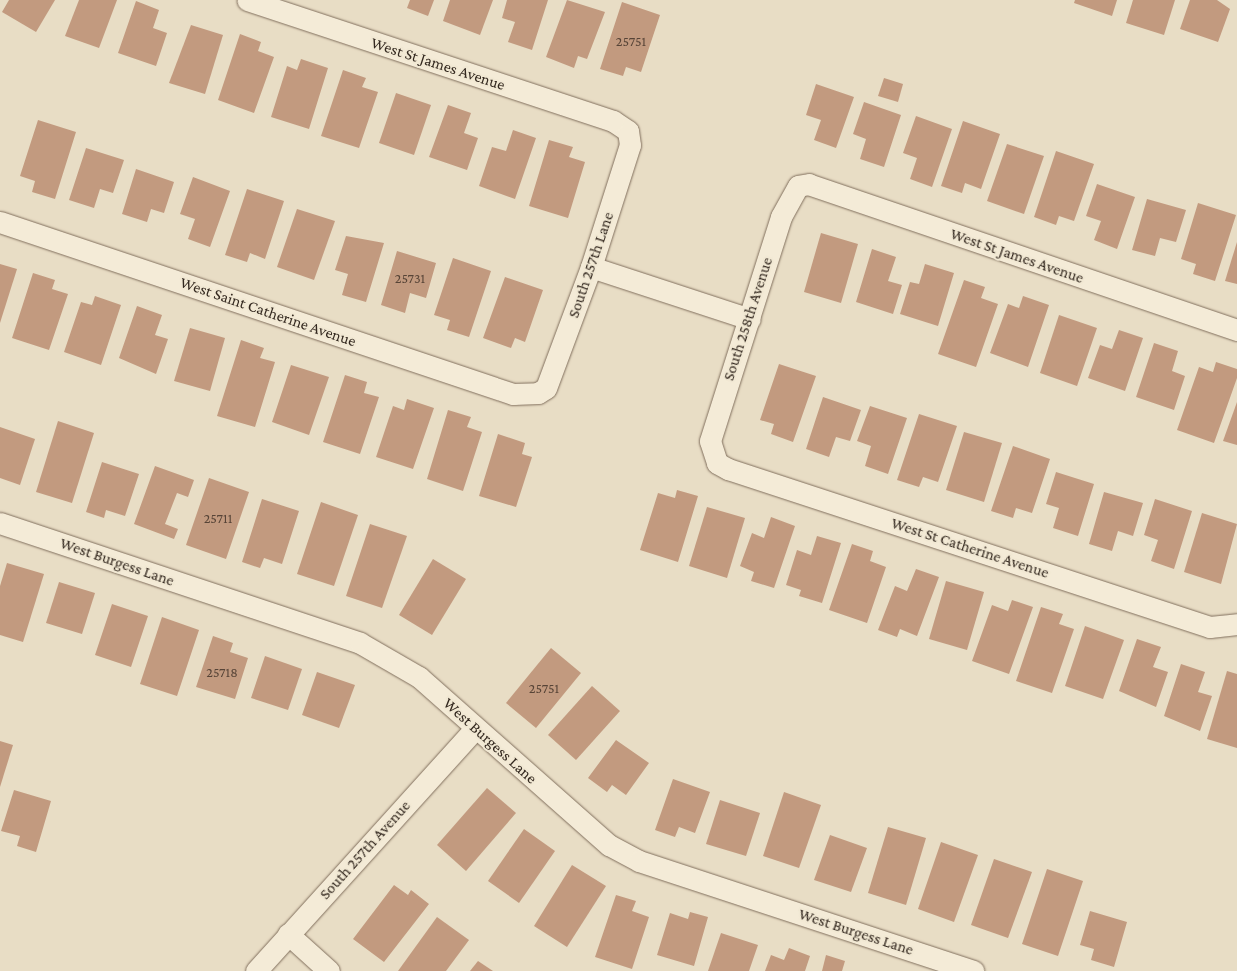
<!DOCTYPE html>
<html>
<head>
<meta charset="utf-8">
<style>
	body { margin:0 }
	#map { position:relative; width:1237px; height:971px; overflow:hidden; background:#e8ddc5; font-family:"Crimson Pro",serif }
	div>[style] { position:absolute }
	.building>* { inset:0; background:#c29a7f }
	.roads { filter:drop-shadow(0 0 1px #816f5d) drop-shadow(0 0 1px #816f5d) }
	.minor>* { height:21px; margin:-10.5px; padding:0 10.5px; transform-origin:10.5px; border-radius:10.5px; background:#f4ebd7 }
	span { translate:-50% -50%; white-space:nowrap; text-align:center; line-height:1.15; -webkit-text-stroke:4px #f1e8d3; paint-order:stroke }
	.number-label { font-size:14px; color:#574437 }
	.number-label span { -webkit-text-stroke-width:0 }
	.street-label { font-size:16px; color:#33281f }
</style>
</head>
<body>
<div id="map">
	<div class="building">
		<i style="clip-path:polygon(9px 0,55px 0,36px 32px,2px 12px)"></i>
		<i style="clip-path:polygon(79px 0,117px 0,99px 48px,65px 36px)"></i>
		<i style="clip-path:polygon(410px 0,434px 0,428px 16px,407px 8px)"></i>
		<i style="clip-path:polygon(450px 0,493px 0,480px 35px,443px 21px)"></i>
		<i style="clip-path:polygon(507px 0,548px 0,532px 50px,508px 42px,515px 22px,502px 18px)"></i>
		<i style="clip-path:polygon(567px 0,605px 12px,587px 59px,578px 56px,574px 68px,546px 57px)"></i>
		<i style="clip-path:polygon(1075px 0,1117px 0,1112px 16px,1074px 3px)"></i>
		<i style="clip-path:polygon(1133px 0,1175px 0,1164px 35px,1126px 23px)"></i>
		<i style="clip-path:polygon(1190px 0,1217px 0,1230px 9px,1218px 42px,1180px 29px)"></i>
		<i style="clip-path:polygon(136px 1px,159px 10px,153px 28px,167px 33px,156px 66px,118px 53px)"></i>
		<i style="clip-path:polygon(622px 2px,660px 15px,641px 72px,626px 67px,623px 76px,600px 69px)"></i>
		<i style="clip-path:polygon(191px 25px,223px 35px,205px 94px,169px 83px)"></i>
		<i style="clip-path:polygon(240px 34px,261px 42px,258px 51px,274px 57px,254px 113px,218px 100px)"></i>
		<i style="clip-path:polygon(301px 59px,328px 68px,309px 129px,271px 117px,287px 66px,297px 70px)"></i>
		<i style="clip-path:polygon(343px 70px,366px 78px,362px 87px,378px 92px,359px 148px,321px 136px)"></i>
		<i style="clip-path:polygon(884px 78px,903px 84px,898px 102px,878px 96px)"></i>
		<i style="clip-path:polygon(816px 84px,854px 97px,836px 148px,814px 140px,821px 120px,806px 115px)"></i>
		<i style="clip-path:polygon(396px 93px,431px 105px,414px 155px,379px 143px)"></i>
		<i style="clip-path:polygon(864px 102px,901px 115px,884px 167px,860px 159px,866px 139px,853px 134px)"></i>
		<i style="clip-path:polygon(448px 105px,471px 113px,464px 133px,478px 138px,467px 170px,429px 157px)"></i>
		<i style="clip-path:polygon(916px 116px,952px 129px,932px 187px,910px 179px,917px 158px,903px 153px)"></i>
		<i style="clip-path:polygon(38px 120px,76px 132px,55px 199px,32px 192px,35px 181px,20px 176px)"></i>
		<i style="clip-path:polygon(963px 121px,1000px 134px,981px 189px,965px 183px,962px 193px,941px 186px)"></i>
		<i style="clip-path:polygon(513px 130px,536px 138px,515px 199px,479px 186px,492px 147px,506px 151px)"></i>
		<i style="clip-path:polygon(549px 140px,573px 147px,569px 157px,585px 162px,568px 218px,529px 206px)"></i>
		<i style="clip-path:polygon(1007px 144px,1044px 156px,1024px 214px,987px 201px)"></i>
		<i style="clip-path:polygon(86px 148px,124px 160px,113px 193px,100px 189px,94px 208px,69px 200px)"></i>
		<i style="clip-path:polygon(1056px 151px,1094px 164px,1074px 221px,1059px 216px,1056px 225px,1034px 217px)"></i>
		<i style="clip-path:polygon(136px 169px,174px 182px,164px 213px,151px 209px,147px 222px,122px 214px)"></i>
		<i style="clip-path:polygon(193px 177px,230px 191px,210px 247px,188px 239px,195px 219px,180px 214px)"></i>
		<i style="clip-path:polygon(1097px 184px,1135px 197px,1117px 249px,1094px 240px,1101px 221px,1086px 216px)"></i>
		<i style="clip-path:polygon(247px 189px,284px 201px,265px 259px,250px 253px,247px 262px,225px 255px)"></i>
		<i style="clip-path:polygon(1147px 199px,1186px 210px,1176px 242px,1160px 238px,1155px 256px,1132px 250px)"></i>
		<i style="clip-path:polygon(1198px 203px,1236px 215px,1215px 281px,1193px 274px,1196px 264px,1181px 259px)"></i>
		<i style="clip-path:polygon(297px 209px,335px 221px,314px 280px,277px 267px)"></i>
		<i style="clip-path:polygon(821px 233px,858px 244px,841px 303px,804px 292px)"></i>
		<i style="clip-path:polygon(346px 236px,384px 243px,366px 302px,342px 295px,348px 274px,335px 270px)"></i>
		<i style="clip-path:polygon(1237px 242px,1237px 284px,1225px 281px)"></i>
		<i style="clip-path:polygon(872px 249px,896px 257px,888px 281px,902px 285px,893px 314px,856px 302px)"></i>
		<i style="clip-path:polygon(397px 251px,436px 263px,426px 298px,410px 293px,405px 313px,381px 305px)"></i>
		<i style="clip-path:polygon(453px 258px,491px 271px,469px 337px,447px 330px,450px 320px,434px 315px)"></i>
		<i style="clip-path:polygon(0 264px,17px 269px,0 323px)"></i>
		<i style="clip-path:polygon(925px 264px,954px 273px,938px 326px,900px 314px,910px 282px,919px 284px)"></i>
		<i style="clip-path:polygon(33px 273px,55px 280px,52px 289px,68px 294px,49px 350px,12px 338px)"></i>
		<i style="clip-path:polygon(505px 277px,543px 290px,525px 342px,515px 338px,511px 348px,483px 338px)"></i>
		<i style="clip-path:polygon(964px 280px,985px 287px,981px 298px,998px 304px,976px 367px,938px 354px)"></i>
		<i style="clip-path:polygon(95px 296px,121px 305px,101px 365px,64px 352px,81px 302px,92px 305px)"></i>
		<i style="clip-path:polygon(1023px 296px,1049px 305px,1028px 367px,990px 353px,1008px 304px,1019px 308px)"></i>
		<i style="clip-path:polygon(137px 306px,162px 315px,155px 335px,168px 339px,156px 374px,119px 358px)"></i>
		<i style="clip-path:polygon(1059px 315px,1097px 328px,1077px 386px,1040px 373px)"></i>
		<i style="clip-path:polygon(190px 328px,225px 338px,210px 391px,174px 381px)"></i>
		<i style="clip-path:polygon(1119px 330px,1143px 338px,1125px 391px,1088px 378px,1100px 345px,1112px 349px)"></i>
		<i style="clip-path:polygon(241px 340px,264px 348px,260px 358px,275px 362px,255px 427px,217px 416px)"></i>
		<i style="clip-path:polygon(1154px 343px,1178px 351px,1172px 371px,1185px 376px,1174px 410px,1136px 397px)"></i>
		<i style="clip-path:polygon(1216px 362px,1237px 369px,1237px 378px,1214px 443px,1177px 430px,1199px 367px,1213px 372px)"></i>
		<i style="clip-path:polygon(779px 364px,816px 376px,793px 442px,771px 434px,774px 424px,760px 420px)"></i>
		<i style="clip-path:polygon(291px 365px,329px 377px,309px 435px,272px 422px)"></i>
		<i style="clip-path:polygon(345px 375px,367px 382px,364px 393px,379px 397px,360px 454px,323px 442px)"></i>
		<i style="clip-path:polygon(823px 397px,861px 410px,850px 441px,836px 437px,829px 457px,806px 449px)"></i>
		<i style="clip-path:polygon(407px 399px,434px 408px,413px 469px,376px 457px,393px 406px,404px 410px)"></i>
		<i style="clip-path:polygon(1237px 402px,1237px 445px,1223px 441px)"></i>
		<i style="clip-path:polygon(870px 406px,907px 418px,888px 474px,865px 466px,871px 446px,857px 441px)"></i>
		<i style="clip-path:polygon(448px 410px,471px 417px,467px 427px,482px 432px,463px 491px,427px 479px)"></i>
		<i style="clip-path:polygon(919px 414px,957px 426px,938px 482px,923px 477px,919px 487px,897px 480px)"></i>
		<i style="clip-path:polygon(58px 421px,94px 433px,72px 503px,36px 492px)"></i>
		<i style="clip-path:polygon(0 427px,35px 439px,20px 485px,0 478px)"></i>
		<i style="clip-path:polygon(964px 432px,1002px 443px,984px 502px,946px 490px)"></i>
		<i style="clip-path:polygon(498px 434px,525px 443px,522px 454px,532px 457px,516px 507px,479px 496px)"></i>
		<i style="clip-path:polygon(1013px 446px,1050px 459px,1032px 513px,1016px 508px,1013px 518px,991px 511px)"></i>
		<i style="clip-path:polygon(102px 462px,139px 474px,125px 516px,106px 510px,104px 518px,86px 512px)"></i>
		<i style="clip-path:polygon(155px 466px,194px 480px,188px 497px,177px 493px,165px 524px,178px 529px,174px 539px,134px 524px)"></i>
		<i style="clip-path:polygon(1056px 472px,1094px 484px,1078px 536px,1053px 528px,1059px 508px,1046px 504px)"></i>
		<i style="clip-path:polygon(209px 478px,249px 492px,226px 559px,186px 545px)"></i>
		<i style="clip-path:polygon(677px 490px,698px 496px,678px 562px,640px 550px,658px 493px,675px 498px)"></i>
		<i style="clip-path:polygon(1104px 492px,1143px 503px,1133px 536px,1118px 531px,1112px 551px,1089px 544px)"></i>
		<i style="clip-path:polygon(262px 499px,299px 511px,282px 564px,264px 558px,260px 568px,242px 562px)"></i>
		<i style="clip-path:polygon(1155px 499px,1192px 511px,1174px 569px,1151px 561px,1158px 540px,1144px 535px)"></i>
		<i style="clip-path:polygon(321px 502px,358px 515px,334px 586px,297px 574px)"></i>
		<i style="clip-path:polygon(707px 507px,745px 518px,727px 578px,689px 566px)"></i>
		<i style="clip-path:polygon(1202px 513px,1237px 524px,1221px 584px,1184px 572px)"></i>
		<i style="clip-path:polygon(771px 517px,795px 526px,774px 588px,751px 581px,754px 572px,740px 566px,752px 533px,764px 538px)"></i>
		<i style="clip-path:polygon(370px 524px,407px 536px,382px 608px,346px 596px)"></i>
		<i style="clip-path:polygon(817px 536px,841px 543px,822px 603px,799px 596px,801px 590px,786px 585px,797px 550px,811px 555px)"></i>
		<i style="clip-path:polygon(852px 544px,873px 551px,870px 561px,886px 567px,867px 623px,829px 610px)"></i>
		<i style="clip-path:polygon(433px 559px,466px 579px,432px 635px,399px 615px)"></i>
		<i style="clip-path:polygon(7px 563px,44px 574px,23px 642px,0 635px,0 586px)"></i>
		<i style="clip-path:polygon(916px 569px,939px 577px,917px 636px,900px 629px,897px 637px,878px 630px,895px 586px,907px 591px)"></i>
		<i style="clip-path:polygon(946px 581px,984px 592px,967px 650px,929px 639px)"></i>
		<i style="clip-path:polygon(59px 582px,95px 593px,82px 634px,46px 623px)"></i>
		<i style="clip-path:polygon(1012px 600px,1033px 607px,1009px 674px,972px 661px,992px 605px,1008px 611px)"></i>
		<i style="clip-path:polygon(112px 604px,148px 616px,131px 667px,95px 655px)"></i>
		<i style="clip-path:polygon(1041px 607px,1063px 614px,1059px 624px,1074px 629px,1052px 693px,1016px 681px)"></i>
		<i style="clip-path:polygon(162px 617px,199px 630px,177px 696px,140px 684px)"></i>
		<i style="clip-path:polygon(1085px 626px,1124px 640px,1103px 699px,1065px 686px)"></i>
		<i style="clip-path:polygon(213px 636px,233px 643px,230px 652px,248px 658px,235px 699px,196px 687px)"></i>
		<i style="clip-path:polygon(1137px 639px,1161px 647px,1153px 667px,1168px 672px,1156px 707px,1119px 691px)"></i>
		<i style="clip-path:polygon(551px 648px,581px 673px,536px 728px,506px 703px)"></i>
		<i style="clip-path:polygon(265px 656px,302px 669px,288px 710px,251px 698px)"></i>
		<i style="clip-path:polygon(1181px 664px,1205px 672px,1198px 692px,1212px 696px,1200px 731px,1164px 716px)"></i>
		<i style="clip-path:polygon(1227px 671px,1237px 674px,1237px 748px,1207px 739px)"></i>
		<i style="clip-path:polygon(317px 672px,355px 685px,339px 728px,302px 715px)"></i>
		<i style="clip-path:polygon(592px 686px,620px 711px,576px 760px,548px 735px)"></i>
		<i style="clip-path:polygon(616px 740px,649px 763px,626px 795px,612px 785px,607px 792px,588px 778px)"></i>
		<i style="clip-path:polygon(0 741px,13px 745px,0 787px)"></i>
		<i style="clip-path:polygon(673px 779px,710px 792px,695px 833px,679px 827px,675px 837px,655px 830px)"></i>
		<i style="clip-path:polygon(487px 788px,516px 813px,466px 871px,437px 845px)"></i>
		<i style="clip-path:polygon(14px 790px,51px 801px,36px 852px,17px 846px,20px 836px,1px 831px)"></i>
		<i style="clip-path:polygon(784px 792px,821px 805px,799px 868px,763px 856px)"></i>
		<i style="clip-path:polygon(720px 800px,760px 813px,746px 856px,706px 844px)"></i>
		<i style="clip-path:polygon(888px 827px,926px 838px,906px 905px,868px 893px)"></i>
		<i style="clip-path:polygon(524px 829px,555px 851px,519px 903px,488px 881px)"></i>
		<i style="clip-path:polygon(830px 835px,867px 848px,851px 892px,814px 880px)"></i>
		<i style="clip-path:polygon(941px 842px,978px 855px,954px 922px,918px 909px)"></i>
		<i style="clip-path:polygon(994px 859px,1032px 872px,1008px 938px,971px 925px)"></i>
		<i style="clip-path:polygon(572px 865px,606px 886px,567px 947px,534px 926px)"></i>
		<i style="clip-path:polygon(1047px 869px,1083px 881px,1058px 956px,1022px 944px)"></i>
		<i style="clip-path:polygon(394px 885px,408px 895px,411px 890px,429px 904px,384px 962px,353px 939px)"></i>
		<i style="clip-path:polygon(616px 895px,636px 901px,632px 911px,649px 917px,632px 969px,595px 957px)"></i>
		<i style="clip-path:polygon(1090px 911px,1127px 922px,1114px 967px,1091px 960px,1094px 949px,1080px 945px)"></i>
		<i style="clip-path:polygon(690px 912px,708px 917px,694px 966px,657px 955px,670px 913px,688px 919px)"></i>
		<i style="clip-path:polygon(437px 917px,469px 940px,446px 971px,398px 971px)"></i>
		<i style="clip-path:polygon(721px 933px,758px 945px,749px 971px,708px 971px)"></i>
		<i style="clip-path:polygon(789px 948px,810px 956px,805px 971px,765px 971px,771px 955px,784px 960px)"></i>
		<i style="clip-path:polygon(826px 955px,845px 961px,842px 971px,822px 971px)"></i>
		<i style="clip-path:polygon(478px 961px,493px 971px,470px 971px)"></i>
	</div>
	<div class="roads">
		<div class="minor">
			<i style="left:0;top:222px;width:541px;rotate:18.54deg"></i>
			<i style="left:513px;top:394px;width:25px;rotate:-2deg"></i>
			<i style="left:538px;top:393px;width:9px;rotate:-32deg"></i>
			<i style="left:546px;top:388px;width:129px;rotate:-69.6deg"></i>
			<i style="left:591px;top:267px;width:128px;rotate:-72.3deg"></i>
			<i style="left:630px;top:145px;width:14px;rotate:-98deg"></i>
			<i style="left:628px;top:131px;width:18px;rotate:-146deg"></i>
			<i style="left:613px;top:121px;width:385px;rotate:-161.7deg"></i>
			<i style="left:591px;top:267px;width:167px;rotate:18.1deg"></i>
			<i style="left:1237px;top:330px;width:452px;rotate:-161.2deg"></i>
			<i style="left:809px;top:184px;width:11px;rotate:170deg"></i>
			<i style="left:798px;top:186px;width:35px;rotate:119deg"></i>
			<i style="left:781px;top:217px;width:235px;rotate:107.6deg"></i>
			<i style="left:710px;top:441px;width:23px;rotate:72deg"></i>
			<i style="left:717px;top:463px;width:13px;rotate:29deg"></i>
			<i style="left:728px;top:469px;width:507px;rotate:18.15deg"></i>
			<i style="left:1210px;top:627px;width:27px;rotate:-6deg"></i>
			<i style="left:0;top:523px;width:379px;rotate:18.4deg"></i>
			<i style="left:360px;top:643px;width:68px;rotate:30deg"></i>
			<i style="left:419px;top:677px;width:254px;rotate:41.5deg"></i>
			<i style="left:609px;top:845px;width:34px;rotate:28deg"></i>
			<i style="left:639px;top:861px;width:352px;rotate:18.2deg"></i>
			<i style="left:288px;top:934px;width:55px;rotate:42.1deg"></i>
			<i style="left:256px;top:971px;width:326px;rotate:-47.9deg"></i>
		</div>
	</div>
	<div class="number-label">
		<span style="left:631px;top:41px">25751</span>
		<span style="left:410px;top:278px">25731</span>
		<span style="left:218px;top:518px">25711</span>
		<span style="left:222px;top:672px">25718</span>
		<span style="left:544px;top:688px">25751</span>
	</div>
	<div class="street-label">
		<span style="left:438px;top:64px;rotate:18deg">West St James Avenue</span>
		<span style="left:1017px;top:256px;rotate:19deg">West St James Avenue</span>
		<span style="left:591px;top:265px;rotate:-71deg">South 257th Lane</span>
		<span style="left:268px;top:312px;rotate:19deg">West Saint Catherine Avenue</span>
		<span style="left:748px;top:319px;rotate:-72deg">South 258th Avenue</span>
		<span style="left:970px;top:548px;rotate:18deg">West St Catherine Avenue</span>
		<span style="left:117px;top:562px;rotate:19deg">West Burgess Lane</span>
		<span style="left:490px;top:741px;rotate:42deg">West Burgess Lane</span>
		<span style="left:365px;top:850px;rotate:-48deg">South 257th Avenue</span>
		<span style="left:856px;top:932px;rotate:18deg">West Burgess Lane</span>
	</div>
</div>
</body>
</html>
